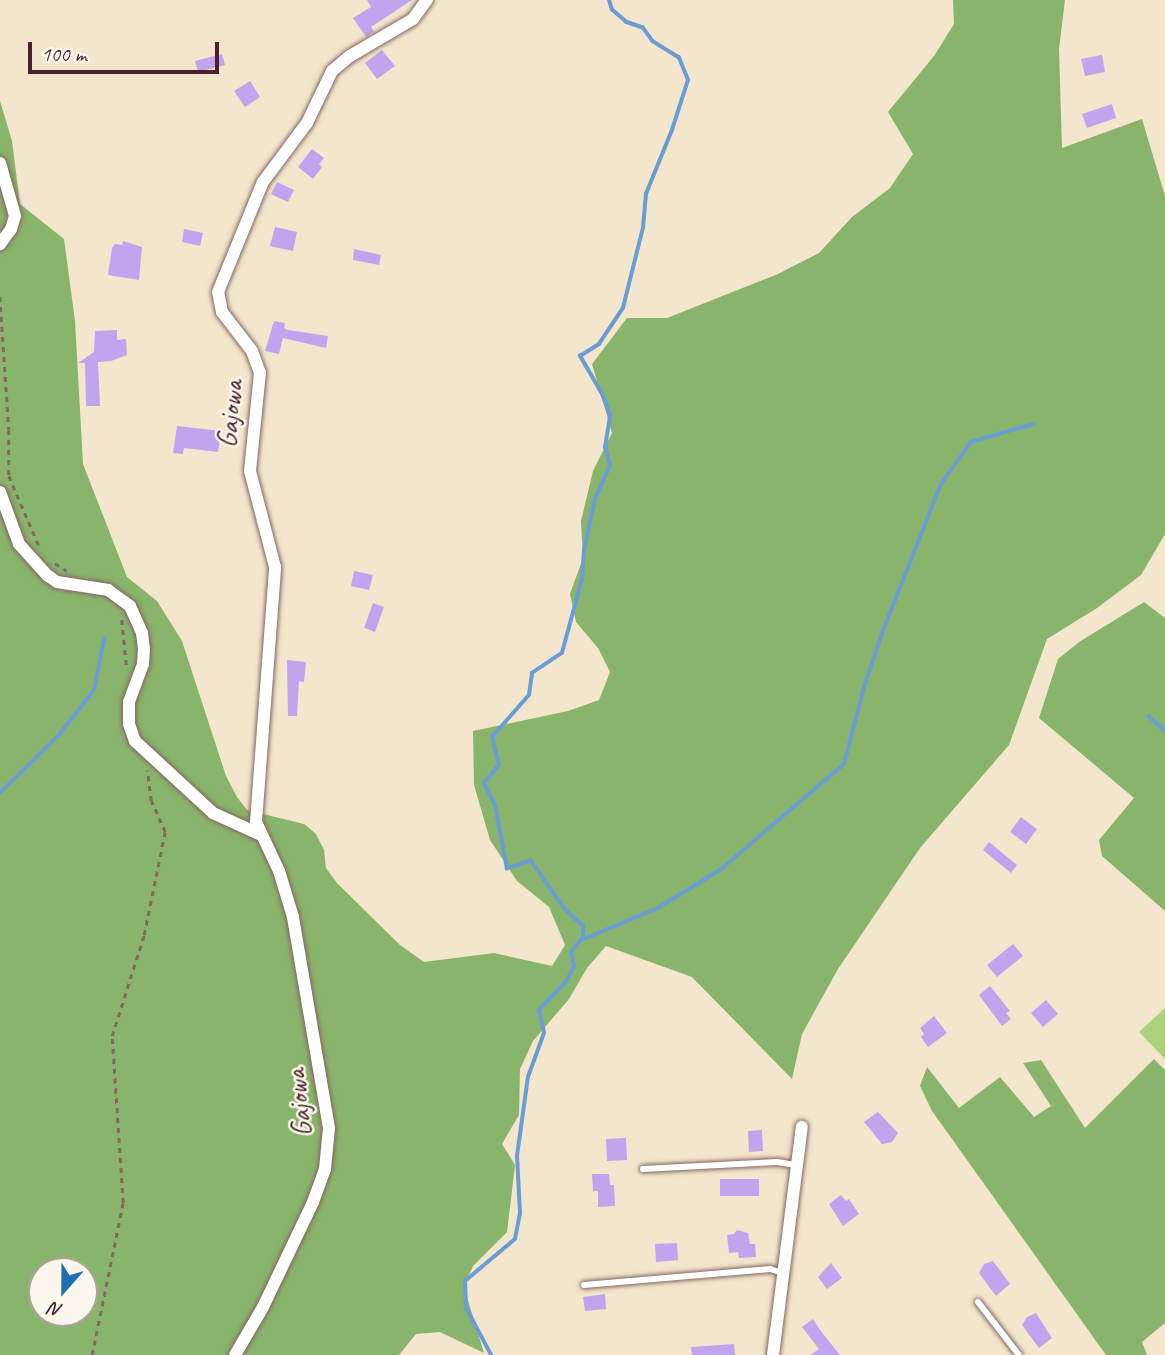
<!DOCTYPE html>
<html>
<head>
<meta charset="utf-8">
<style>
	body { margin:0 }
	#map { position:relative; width:1165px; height:1355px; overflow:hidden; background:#f3e6cc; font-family:Caveat,sans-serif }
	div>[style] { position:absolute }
	.green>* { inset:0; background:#acd27b }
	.forest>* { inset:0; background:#89b46b }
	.stream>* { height:3.5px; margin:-1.75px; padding:0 1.75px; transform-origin:1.75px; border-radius:1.75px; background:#6a9dd5 }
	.building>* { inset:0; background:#c0a5ee }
	.path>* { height:2.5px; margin-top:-1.25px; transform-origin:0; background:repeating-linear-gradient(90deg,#856563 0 5px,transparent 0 10px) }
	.roads { filter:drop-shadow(0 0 2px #856563) drop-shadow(0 0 2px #856563) }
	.service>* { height:6px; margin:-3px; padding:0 3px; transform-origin:3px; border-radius:3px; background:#fff }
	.minor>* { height:12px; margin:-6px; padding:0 6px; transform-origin:6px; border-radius:6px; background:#fff }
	span { translate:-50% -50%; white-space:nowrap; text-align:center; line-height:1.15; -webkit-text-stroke:5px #fbf7ec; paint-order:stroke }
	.street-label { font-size:28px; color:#4a1f2b }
	.north { position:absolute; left:28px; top:1257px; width:70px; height:70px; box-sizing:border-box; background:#fbf7ec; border:2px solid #b4a19f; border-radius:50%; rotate:201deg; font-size:19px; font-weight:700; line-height:28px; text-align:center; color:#4a1f2b }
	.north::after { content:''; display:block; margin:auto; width:24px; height:32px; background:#1f6fb2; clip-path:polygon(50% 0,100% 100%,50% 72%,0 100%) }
	.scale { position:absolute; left:28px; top:42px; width:191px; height:32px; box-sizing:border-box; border:4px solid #4a1f2b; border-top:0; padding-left:9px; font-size:21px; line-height:24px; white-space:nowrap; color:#4a1f2b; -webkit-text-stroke:5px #fbf7ec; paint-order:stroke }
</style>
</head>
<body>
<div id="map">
	<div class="green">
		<i style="clip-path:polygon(1165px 1008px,1165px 1059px,1139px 1032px)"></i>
	</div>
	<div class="forest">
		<i style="clip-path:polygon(evenodd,953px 0,1065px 0,1059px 49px,1062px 148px,1142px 119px,1165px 196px,1165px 534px,1141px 575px,1097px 608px,1047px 639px,1009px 745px,920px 848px,838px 969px,802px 1034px,792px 1079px,692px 977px,606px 946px,587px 968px,569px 999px,533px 1041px,520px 1069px,519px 1115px,502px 1144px,515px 1165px,507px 1232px,473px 1266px,464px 1287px,484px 1353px,440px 1332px,416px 1334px,399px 1355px,0 1355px,0 101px,12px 141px,20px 204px,64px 239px,75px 321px,83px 464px,127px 577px,157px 601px,182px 641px,226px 776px,237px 797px,247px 810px,304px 824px,316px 834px,324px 850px,326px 868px,337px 883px,400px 945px,424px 962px,494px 953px,552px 966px,565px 945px,549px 907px,517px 881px,490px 840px,474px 785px,473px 731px,568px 711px,599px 700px,610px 672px,598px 648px,576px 622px,570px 594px,583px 558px,581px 521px,593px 471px,612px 433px,592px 364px,627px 318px,667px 318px,778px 274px,819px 253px,852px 217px,890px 188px,913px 154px,888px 112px,934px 56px,954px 24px,953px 0,42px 1271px,84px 1271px,84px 1313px,42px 1313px,42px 1271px)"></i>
		<i style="clip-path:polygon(1144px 602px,1165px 618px,1165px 911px,1102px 856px,1099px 840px,1134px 798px,1039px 718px,1058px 659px,1079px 642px)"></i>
		<i style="clip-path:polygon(1154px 1059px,1165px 1070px,1165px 1323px,1142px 1342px,1147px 1355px,1106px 1355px,932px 1111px,920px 1086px,927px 1067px,959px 1108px,1000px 1077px,1034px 1117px,1051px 1106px,1023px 1063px,1041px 1060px,1085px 1128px)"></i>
	</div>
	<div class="stream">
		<i style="left:1149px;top:716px;width:22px;rotate:43deg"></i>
		<i style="left:0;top:793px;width:83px;rotate:-44.5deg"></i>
		<i style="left:59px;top:735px;width:57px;rotate:-52.1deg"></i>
		<i style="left:94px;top:690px;width:52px;rotate:-78.9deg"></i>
		<i style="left:584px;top:939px;width:80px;rotate:-22.7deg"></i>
		<i style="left:658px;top:908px;width:73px;rotate:-31.5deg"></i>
		<i style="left:720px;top:870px;width:163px;rotate:-40.5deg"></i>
		<i style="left:844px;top:764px;width:80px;rotate:-75.4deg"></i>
		<i style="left:864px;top:687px;width:59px;rotate:-71.3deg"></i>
		<i style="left:883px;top:631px;width:158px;rotate:-68.5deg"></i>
		<i style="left:941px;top:484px;width:52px;rotate:-54.5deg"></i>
		<i style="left:971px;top:442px;width:65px;rotate:-16.2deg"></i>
		<i style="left:491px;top:1355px;width:53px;rotate:-118deg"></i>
		<i style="left:466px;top:1308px;width:27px;rotate:-92deg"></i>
		<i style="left:465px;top:1281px;width:65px;rotate:-40deg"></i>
		<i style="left:515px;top:1239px;width:26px;rotate:-79deg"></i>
		<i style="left:520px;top:1213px;width:57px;rotate:-93deg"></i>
		<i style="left:517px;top:1156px;width:80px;rotate:-82.1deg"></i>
		<i style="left:528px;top:1077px;width:47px;rotate:-70deg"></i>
		<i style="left:544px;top:1033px;width:24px;rotate:-102deg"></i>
		<i style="left:539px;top:1010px;width:39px;rotate:-46deg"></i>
		<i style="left:566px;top:982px;width:18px;rotate:-63deg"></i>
		<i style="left:574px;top:966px;width:14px;rotate:-102deg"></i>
		<i style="left:571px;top:952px;width:19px;rotate:-51deg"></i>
		<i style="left:583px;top:937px;width:11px;rotate:-90deg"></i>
		<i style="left:583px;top:926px;width:24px;rotate:-138deg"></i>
		<i style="left:565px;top:910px;width:60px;rotate:-124.8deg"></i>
		<i style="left:531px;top:861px;width:25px;rotate:162deg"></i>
		<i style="left:507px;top:869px;width:65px;rotate:-100.6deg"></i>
		<i style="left:495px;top:805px;width:25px;rotate:-117deg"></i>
		<i style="left:484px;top:783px;width:23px;rotate:-50deg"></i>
		<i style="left:499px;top:765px;width:29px;rotate:-104deg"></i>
		<i style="left:492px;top:737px;width:56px;rotate:-48.6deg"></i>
		<i style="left:529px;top:695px;width:22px;rotate:-82deg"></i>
		<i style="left:532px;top:673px;width:36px;rotate:-34deg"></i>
		<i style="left:562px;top:653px;width:77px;rotate:-74.9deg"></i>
		<i style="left:582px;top:579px;width:29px;rotate:-86deg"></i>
		<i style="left:584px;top:550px;width:52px;rotate:-77.8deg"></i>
		<i style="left:595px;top:499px;width:37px;rotate:-66deg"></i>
		<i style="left:610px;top:465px;width:18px;rotate:-106deg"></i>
		<i style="left:605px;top:448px;width:33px;rotate:-81deg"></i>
		<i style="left:610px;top:415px;width:22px;rotate:-111deg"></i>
		<i style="left:602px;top:394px;width:44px;rotate:-120.1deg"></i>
		<i style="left:580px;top:356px;width:22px;rotate:-32deg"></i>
		<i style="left:599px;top:344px;width:43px;rotate:-56.3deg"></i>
		<i style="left:623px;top:308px;width:82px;rotate:-76deg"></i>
		<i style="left:643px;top:228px;width:34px;rotate:-85deg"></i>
		<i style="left:646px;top:194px;width:69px;rotate:-67.9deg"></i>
		<i style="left:672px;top:130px;width:52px;rotate:-72.3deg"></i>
		<i style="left:688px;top:80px;width:24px;rotate:-112deg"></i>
		<i style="left:679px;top:58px;width:31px;rotate:-148deg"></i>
		<i style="left:653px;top:42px;width:17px;rotate:-126deg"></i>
		<i style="left:643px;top:28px;width:18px;rotate:-161deg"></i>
		<i style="left:626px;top:22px;width:18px;rotate:-139deg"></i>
		<i style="left:612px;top:10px;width:10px;rotate:-107deg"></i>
	</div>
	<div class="building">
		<i style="clip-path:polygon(367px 0,412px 0,371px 27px,374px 31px,366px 37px,353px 18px,371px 7px)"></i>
		<i style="clip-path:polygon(382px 50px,395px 66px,377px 79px,365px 63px)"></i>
		<i style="clip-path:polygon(222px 54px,225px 65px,198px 72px,195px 61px)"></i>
		<i style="clip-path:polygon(1102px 55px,1105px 72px,1085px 76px,1081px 59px)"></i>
		<i style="clip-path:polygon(250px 81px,260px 97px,245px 107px,234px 91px)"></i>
		<i style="clip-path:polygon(1112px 104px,1116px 118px,1087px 128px,1082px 114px)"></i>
		<i style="clip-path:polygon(312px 149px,324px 158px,319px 164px,322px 167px,313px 179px,298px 167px)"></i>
		<i style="clip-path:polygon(277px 182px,294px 190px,288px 202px,271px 194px)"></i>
		<i style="clip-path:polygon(275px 227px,297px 232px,293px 251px,270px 246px)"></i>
		<i style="clip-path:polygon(184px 229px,203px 233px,200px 246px,182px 242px)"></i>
		<i style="clip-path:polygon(123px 241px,142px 247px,139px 280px,108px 275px,112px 248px,115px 244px,122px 245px)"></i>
		<i style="clip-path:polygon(354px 249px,381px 255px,379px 265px,353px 260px)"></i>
		<i style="clip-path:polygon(274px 321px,285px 323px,284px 328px,288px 330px,328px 336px,326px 348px,283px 338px,279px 354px,265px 351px)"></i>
		<i style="clip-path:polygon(117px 330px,117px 340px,126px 339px,127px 355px,111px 361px,98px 362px,100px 406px,86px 406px,85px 363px,78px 363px,94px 352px,95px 331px)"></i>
		<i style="clip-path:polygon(177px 426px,221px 431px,218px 452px,184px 448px,183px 454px,173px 453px)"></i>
		<i style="clip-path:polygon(354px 571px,373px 575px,369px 590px,351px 586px)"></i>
		<i style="clip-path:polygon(373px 603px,384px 607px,375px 632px,364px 628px)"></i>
		<i style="clip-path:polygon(287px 660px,306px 662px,304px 682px,299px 681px,297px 716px,288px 716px)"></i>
		<i style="clip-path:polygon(1021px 817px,1037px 829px,1026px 844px,1010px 832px)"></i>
		<i style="clip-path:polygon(989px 842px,1017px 865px,1011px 873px,983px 850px)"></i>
		<i style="clip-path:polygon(1013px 944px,1023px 956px,997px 977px,987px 965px)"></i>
		<i style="clip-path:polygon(990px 986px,1010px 1011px,1006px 1013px,1011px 1019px,1002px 1026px,979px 995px)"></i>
		<i style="clip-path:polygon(1046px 1000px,1058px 1014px,1043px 1027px,1031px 1013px)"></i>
		<i style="clip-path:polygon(934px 1016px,947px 1033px,928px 1047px,921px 1037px,924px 1034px,920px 1028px)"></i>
		<i style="clip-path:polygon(878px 1112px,898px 1133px,892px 1142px,882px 1144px,864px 1122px)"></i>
		<i style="clip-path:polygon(762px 1130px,763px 1151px,749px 1152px,748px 1131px)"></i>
		<i style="clip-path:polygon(626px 1138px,627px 1160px,607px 1161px,606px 1139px)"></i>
		<i style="clip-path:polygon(592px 1174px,609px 1174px,610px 1185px,614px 1185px,615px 1206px,598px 1207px,598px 1191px,593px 1191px)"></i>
		<i style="clip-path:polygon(720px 1179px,759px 1179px,759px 1196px,720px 1196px)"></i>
		<i style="clip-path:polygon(841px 1195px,846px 1201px,849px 1199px,859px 1214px,843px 1226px,829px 1204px)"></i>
		<i style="clip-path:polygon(737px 1230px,748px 1233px,750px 1244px,755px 1244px,756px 1257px,739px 1258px,738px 1252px,729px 1253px,727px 1235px,734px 1234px)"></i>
		<i style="clip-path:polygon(677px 1243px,678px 1260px,656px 1262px,655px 1244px)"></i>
		<i style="clip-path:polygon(993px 1261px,1010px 1284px,996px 1296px,979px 1273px,984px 1264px)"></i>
		<i style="clip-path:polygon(831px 1263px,842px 1278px,827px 1289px,818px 1277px)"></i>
		<i style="clip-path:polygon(605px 1294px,606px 1309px,585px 1311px,583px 1297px)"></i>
		<i style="clip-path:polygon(1036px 1313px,1052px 1338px,1039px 1348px,1022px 1325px,1027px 1317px)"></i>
		<i style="clip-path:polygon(813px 1319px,820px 1330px,840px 1355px,811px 1355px,819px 1349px,802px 1327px)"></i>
		<i style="clip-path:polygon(734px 1344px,735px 1355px,692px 1355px,691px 1347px)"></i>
	</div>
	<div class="path">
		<i style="left:0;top:297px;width:133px;rotate:86.1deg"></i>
		<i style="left:9px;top:430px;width:46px;rotate:90deg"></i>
		<i style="left:9px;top:476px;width:76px;rotate:66.8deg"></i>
		<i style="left:55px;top:563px;width:14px;rotate:34deg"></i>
		<i style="left:122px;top:620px;width:49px;rotate:84.2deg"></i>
		<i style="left:92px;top:1355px;width:155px;rotate:-78.5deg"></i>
		<i style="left:123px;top:1203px;width:167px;rotate:-93.8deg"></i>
		<i style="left:112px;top:1036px;width:106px;rotate:-72.4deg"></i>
		<i style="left:144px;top:935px;width:105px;rotate:-78.5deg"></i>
		<i style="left:165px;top:832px;width:34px;rotate:-114deg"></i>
		<i style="left:151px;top:801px;width:31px;rotate:-97deg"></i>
	</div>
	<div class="roads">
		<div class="service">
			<i style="left:643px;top:1169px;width:134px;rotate:-3deg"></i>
			<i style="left:777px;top:1162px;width:19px;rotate:9deg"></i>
			<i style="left:584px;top:1285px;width:187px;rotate:-4.9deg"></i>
			<i style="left:770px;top:1269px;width:14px;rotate:17deg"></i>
			<i style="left:978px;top:1302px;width:67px;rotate:52.3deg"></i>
		</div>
		<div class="minor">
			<i style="left:0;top:163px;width:55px;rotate:74.2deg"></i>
			<i style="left:15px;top:216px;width:14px;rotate:107deg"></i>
			<i style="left:11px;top:229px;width:19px;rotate:126deg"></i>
			<i style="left:0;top:492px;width:55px;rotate:69.9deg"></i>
			<i style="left:19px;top:544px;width:42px;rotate:47.9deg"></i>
			<i style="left:47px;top:575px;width:12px;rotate:35deg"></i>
			<i style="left:57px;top:582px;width:52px;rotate:8.9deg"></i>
			<i style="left:108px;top:590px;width:27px;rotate:36deg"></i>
			<i style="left:130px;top:606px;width:30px;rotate:66deg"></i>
			<i style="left:142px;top:633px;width:16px;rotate:83deg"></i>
			<i style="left:144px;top:649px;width:15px;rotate:94deg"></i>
			<i style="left:143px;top:664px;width:40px;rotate:110.2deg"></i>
			<i style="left:129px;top:702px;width:22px;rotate:90deg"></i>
			<i style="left:129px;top:724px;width:18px;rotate:71deg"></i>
			<i style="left:135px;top:741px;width:106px;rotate:42.7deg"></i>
			<i style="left:213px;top:813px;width:53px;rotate:24.6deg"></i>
			<i style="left:235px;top:1355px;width:56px;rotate:-59.7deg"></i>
			<i style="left:263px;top:1307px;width:116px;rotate:-64.5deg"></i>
			<i style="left:313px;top:1202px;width:35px;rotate:-70deg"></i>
			<i style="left:325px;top:1169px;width:41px;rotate:-84.4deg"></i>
			<i style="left:329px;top:1128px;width:214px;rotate:-99.7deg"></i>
			<i style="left:293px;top:917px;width:48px;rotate:-106.9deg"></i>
			<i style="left:279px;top:871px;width:54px;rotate:-115.1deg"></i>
			<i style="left:256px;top:822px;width:256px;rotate:-85.7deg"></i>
			<i style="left:275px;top:567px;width:99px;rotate:-104.6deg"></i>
			<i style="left:250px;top:471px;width:99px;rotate:-84.2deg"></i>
			<i style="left:260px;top:373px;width:23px;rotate:-110deg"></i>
			<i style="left:252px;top:351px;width:49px;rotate:-127.6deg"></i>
			<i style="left:222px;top:312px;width:20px;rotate:-101deg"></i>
			<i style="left:218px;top:292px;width:119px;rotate:-67.8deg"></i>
			<i style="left:263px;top:182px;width:74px;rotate:-53.3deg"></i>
			<i style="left:307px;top:123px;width:58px;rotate:-64.3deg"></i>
			<i style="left:332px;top:71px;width:23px;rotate:-40deg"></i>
			<i style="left:350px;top:56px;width:73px;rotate:-30.4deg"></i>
			<i style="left:413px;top:19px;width:24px;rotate:-54deg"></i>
			<i style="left:773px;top:1355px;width:230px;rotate:-82.8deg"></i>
		</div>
	</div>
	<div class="street-label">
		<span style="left:230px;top:414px;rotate:-84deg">Gajowa</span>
		<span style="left:299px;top:1103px;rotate:-96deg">Gajowa</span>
	</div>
	<div class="north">N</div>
	<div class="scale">100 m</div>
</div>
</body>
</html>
